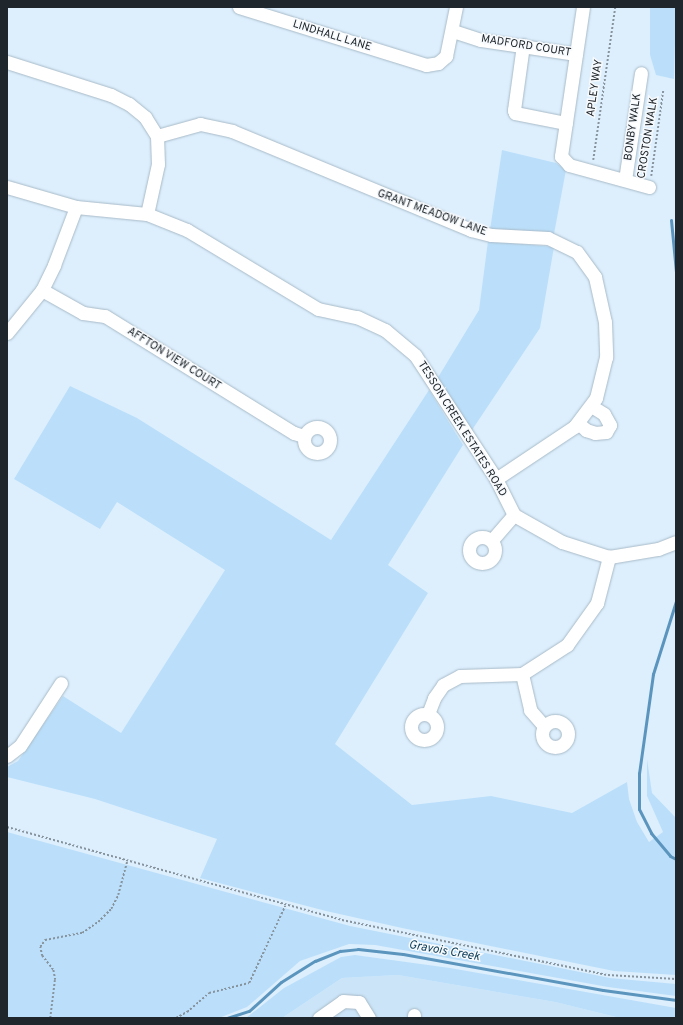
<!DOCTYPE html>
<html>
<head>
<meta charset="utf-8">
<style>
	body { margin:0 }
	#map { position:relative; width:683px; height:1025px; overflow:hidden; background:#ddeffd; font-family:Overpass,sans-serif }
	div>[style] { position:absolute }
	.built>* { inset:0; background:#cbe4f7 }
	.green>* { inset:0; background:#bbdffa }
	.stream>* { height:3px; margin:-1.5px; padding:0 1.5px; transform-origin:1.5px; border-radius:1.5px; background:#5b95be }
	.path>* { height:1.5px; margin-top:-0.75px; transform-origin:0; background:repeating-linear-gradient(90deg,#87949e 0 2px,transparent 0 4px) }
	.roads { filter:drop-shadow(0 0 1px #a8bac7) drop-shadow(0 0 1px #a8bac7) }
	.minor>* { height:13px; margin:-6.5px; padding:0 6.5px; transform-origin:6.5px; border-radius:6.5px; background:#fff }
	.minor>.ring { margin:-6.5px; padding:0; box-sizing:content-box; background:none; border:13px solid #fff; border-radius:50% }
	span { translate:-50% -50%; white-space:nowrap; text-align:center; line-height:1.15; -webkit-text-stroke:3px #f7fafd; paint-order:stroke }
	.street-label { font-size:11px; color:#20272c }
	.water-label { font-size:12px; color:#073854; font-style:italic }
	.frame { position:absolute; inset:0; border:8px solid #20272c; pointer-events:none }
</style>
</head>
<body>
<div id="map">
	<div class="built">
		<i style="clip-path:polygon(398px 975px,555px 1002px,620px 1018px,282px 1018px,342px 978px)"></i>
	</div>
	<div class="green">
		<i style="clip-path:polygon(650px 7px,676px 7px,674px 79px,656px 75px,650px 55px)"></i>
		<i style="clip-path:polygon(502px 150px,556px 163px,566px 170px,554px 234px,490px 230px)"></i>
		<i style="clip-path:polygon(488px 241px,554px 247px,540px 328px,470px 433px,437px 379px,479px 310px)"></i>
		<i style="clip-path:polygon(70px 386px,137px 418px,331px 540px,429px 390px,463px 445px,388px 565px,428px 593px,335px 744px,412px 805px,491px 796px,572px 813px,627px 782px,629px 799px,637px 822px,649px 842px,663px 832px,647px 796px,647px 759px,652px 793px,676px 818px,676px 975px,614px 971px,402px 928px,326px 911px,200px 878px,217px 839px,95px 799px,7px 777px,7px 767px,18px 761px,63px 696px,121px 733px,225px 570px,117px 502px,100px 529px,14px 479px)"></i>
		<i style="clip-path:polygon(7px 832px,350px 926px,610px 978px,676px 984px,676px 996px,608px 987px,375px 945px,349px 944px,300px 961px,247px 1007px,219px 1018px,7px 1018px)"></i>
		<i style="clip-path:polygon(355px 955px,450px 968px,676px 1008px,676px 1018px,620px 1018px,555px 1002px,398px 975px,342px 978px,282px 1018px,246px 1018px,284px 988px,341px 957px)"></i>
	</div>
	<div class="stream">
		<i style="left:671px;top:220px;width:52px;rotate:84.5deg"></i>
		<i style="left:676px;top:601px;width:77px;rotate:107.5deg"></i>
		<i style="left:653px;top:674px;width:100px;rotate:98deg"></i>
		<i style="left:639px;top:773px;width:36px;rotate:90deg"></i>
		<i style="left:639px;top:809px;width:27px;rotate:63deg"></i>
		<i style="left:651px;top:833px;width:30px;rotate:50deg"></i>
		<i style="left:670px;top:856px;width:7px;rotate:27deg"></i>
		<i style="left:227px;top:1018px;width:23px;rotate:-18deg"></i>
		<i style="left:249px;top:1011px;width:43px;rotate:-42.2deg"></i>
		<i style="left:281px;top:982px;width:40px;rotate:-32deg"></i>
		<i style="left:315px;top:961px;width:27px;rotate:-22deg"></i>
		<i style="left:340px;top:951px;width:18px;rotate:-6deg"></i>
		<i style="left:358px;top:949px;width:45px;rotate:6.3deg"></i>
		<i style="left:403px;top:954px;width:203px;rotate:10.2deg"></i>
		<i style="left:603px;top:990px;width:74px;rotate:7.8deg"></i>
	</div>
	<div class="path">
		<i style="left:593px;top:160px;width:155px;rotate:-81.8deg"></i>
		<i style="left:651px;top:176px;width:86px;rotate:-82deg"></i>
		<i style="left:7px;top:827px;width:348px;rotate:15.5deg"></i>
		<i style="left:342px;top:920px;width:272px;rotate:11.7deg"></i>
		<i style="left:608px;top:975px;width:68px;rotate:3.4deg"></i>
		<i style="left:50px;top:1018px;width:38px;rotate:-83deg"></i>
		<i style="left:55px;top:980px;width:10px;rotate:-101deg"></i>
		<i style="left:53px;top:970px;width:18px;rotate:-128deg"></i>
		<i style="left:42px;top:956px;width:9px;rotate:-103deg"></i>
		<i style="left:40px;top:947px;width:9px;rotate:-54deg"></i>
		<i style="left:45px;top:940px;width:38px;rotate:-11deg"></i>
		<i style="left:82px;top:933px;width:19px;rotate:-35deg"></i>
		<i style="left:98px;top:922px;width:18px;rotate:-45deg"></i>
		<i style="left:111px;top:909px;width:16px;rotate:-63deg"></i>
		<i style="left:118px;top:895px;width:34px;rotate:-75deg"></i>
		<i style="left:176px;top:1018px;width:13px;rotate:-29deg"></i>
		<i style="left:187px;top:1012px;width:29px;rotate:-41deg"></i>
		<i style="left:209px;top:993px;width:41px;rotate:-14deg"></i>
		<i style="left:249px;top:983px;width:85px;rotate:-64.9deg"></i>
	</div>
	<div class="roads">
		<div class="minor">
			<i style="left:239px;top:7px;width:196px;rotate:17.2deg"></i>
			<i style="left:426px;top:65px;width:12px;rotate:-9deg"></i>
			<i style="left:438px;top:63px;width:11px;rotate:-41deg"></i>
			<i style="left:446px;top:56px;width:50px;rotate:-78.5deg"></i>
			<i style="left:583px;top:7px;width:151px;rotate:98.4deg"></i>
			<i style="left:561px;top:156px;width:12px;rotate:48deg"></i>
			<i style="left:569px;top:165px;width:83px;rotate:15.4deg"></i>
			<i style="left:453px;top:31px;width:29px;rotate:18deg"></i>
			<i style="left:481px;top:40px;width:96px;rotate:8.4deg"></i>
			<i style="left:523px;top:45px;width:66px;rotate:97.9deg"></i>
			<i style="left:514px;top:110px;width:3px;rotate:72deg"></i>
			<i style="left:515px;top:113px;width:52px;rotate:11.1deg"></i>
			<i style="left:7px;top:62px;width:109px;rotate:17.6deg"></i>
			<i style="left:111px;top:95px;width:20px;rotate:27deg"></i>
			<i style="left:129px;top:104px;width:21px;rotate:39deg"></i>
			<i style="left:145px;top:117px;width:22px;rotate:58deg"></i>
			<i style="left:157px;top:136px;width:28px;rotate:88deg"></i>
			<i style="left:158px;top:164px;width:51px;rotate:102.4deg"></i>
			<i style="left:157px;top:136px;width:45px;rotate:-15.6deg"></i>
			<i style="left:200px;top:124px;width:33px;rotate:12deg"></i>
			<i style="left:232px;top:131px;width:259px;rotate:22.5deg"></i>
			<i style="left:471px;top:230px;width:21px;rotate:14deg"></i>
			<i style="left:491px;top:235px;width:57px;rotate:3deg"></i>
			<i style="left:548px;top:238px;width:32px;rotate:26deg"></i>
			<i style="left:577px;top:252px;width:31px;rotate:54deg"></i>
			<i style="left:595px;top:277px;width:46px;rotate:77.5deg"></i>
			<i style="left:605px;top:322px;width:35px;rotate:88deg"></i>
			<i style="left:606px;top:357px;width:42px;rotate:103.7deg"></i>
			<i style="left:596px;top:398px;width:36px;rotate:127deg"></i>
			<i style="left:574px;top:427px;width:94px;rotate:146.3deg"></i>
			<i style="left:625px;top:180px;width:108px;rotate:-81.5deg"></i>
			<i style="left:7px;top:187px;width:72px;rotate:16.2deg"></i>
			<i style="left:76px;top:207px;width:71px;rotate:5.6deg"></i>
			<i style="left:147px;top:214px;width:43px;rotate:21.8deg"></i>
			<i style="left:187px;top:230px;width:153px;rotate:31.1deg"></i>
			<i style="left:318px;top:309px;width:40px;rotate:12deg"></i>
			<i style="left:357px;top:317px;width:31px;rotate:25deg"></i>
			<i style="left:385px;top:330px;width:39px;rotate:40deg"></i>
			<i style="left:415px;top:355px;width:148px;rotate:56.8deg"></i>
			<i style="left:496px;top:479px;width:40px;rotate:63.4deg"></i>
			<i style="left:514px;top:515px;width:55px;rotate:29.4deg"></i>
			<i style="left:562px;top:542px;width:49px;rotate:17.7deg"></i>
			<i style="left:609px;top:557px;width:50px;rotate:-9.3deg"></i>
			<i style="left:658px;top:549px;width:19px;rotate:-21deg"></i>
			<i style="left:42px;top:290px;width:47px;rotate:29.3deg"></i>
			<i style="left:83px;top:313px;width:22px;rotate:8deg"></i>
			<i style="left:105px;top:316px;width:222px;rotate:31.8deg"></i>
			<i style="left:294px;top:433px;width:10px;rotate:17deg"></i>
			<i style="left:7px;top:333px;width:55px;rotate:-50.9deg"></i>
			<i style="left:42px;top:290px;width:28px;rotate:-64deg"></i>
			<i style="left:54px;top:265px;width:62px;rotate:-69.2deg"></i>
			<i style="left:578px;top:423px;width:11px;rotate:41deg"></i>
			<i style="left:586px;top:430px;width:9px;rotate:18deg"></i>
			<i style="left:595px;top:433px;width:11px;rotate:-5deg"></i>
			<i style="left:606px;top:432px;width:8px;rotate:-60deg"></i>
			<i style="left:610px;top:425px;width:13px;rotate:-119deg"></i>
			<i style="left:604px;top:414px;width:15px;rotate:-148deg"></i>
			<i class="ring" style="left:304px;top:427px;width:13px;height:13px"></i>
			<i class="ring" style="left:469px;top:537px;width:13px;height:13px"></i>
			<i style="left:492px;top:540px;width:33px;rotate:-49deg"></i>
			<i style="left:522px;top:674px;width:37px;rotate:77deg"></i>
			<i style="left:530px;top:710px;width:21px;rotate:49deg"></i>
			<i class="ring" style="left:411px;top:714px;width:13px;height:13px"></i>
			<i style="left:428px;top:714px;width:17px;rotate:-69deg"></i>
			<i style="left:434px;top:698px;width:16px;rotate:-55deg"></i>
			<i style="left:443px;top:685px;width:19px;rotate:-28deg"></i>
			<i style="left:460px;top:676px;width:62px;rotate:-1.8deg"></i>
			<i style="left:522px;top:674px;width:54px;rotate:-32.8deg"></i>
			<i style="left:567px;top:645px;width:52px;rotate:-54.5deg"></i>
			<i style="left:597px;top:603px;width:48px;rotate:-75.4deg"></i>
			<i class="ring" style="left:542px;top:721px;width:13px;height:13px"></i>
			<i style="left:7px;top:756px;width:16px;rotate:-38deg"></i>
			<i style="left:20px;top:746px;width:75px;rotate:-56.9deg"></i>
			<i style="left:414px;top:1015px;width:3px;rotate:90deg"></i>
			<i style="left:319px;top:1018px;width:29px;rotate:-35deg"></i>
			<i style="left:343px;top:1001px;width:16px;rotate:4deg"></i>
			<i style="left:359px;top:1002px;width:19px;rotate:58deg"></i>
		</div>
	</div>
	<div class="street-label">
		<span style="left:332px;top:36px;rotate:17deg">LINDHALL LANE</span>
		<span style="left:526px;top:46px;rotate:9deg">MADFORD COURT</span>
		<span style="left:595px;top:88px;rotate:-82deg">APLEY WAY</span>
		<span style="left:633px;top:127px;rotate:-82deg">BONBY WALK</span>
		<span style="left:648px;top:138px;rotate:-81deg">CROSTON WALK</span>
		<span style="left:432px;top:213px;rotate:20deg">GRANT MEADOW LANE</span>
		<span style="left:174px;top:359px;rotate:32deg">AFFTON VIEW COURT</span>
		<span style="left:462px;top:429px;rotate:58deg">TESSON CREEK ESTATES ROAD</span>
	</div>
	<div class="water-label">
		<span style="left:444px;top:952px;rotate:10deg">Gravois Creek</span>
	</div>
	<div class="frame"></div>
</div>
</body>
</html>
